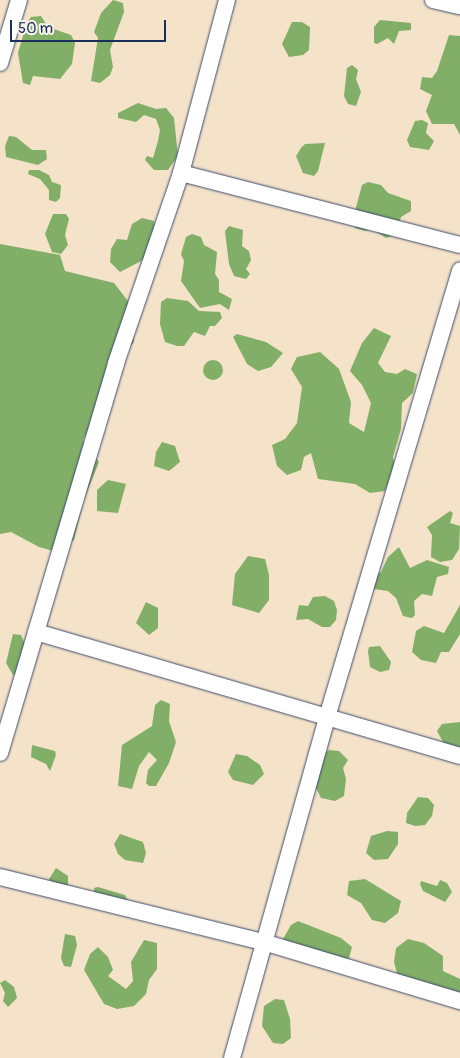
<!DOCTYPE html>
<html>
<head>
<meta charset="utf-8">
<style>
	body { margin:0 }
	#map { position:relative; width:460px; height:1058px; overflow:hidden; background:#f4e2c9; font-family:Pangolin,sans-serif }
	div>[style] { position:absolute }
	.forest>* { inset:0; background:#82af67 }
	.round { border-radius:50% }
	.roads { filter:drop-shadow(0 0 1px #3c4a6e) drop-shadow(0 0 1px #3c4a6e) }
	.minor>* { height:16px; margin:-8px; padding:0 8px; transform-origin:8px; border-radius:8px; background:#fff }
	span { translate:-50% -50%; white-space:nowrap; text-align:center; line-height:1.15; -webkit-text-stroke:4.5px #f7f3e8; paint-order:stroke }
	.scale { position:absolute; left:10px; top:20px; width:156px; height:22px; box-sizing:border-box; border:2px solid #1b2f5e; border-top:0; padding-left:6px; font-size:15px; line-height:18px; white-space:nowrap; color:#1b2f5e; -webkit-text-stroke:4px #f7f3e8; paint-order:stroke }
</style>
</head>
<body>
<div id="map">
	<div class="forest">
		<i style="clip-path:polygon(113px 0,123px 3px,124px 12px,110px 50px,113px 67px,110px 75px,100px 83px,91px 81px,98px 38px,94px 32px,101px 13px)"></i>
		<i style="clip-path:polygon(41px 16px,48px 27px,71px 35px,75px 43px,72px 64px,60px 79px,33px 76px,30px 85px,23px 83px,18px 53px,26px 25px,31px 17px)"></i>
		<i style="clip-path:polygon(380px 20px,411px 23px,411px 30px,399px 31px,394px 44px,388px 38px,377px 44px,374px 43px,374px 27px)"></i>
		<i style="clip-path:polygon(292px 22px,302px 22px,310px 27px,309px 50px,303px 55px,289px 57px,282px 44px)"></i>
		<i style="clip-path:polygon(449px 35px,460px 36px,460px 135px,454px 124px,432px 124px,426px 111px,432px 95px,420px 89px,422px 77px,432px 78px,437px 71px)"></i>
		<i style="clip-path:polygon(352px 65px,358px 70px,356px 79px,361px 92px,356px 106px,348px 104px,344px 96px,347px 68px)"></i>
		<i style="clip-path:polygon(138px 103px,156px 109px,166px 108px,174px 118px,178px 156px,168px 170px,154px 170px,145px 160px,147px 156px,153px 158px,158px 141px,160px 130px,156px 119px,144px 115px,136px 122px,118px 118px,118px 113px)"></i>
		<i style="clip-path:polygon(422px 120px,428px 123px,426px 133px,434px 141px,429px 150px,410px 147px,407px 140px,415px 121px)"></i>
		<i style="clip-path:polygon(9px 136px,16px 137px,32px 150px,46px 150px,47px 159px,38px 165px,6px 157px,5px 146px)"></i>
		<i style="clip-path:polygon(325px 143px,318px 171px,314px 176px,303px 173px,296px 156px,301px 148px,305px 144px)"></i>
		<i style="clip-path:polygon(29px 170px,39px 170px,49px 175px,52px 182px,61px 185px,60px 198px,56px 202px,49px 200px,49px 190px,40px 179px,28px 174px)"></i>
		<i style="clip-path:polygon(368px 182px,381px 185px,388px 193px,411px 201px,411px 211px,401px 217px,395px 235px,386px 238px,372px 229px,365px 231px,355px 228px,354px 215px,362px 185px)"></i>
		<i style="clip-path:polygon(53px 214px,66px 214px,69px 219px,65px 235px,68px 245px,61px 254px,52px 252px,45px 234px)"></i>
		<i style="clip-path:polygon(142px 218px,154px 221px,156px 233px,145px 259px,120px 272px,110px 262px,111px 249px,117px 239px,127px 240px,132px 224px)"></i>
		<i style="clip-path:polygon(229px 226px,243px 230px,242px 246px,249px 251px,251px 260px,246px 269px,250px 274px,246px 279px,234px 276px,229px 264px,225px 231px)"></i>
		<i style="clip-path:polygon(192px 234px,201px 237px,204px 245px,217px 252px,215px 274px,219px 280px,219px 292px,232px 299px,229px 310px,220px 304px,200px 308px,181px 281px,184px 261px,181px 254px,186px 237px)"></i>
		<i style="clip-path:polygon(0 244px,60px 255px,65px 271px,114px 283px,128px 301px,134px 342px,111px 370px,114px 402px,93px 421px,83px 440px,99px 462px,83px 502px,74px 540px,57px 552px,39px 547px,11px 532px,0 534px)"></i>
		<i style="clip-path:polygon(167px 298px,188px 301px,199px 311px,220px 312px,222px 318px,215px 326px,210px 326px,205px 336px,194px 332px,184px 346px,177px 346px,165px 342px,160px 324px,161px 302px)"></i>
		<i style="clip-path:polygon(374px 328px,391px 336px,378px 363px,385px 372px,397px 374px,405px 369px,417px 374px,413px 393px,402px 403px,401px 429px,393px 457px,395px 466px,385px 491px,370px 493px,355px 484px,318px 479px,311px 453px,304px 457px,301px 470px,287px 475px,277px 466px,272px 445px,285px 439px,297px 423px,302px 387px,291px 369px,297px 357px,320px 352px,339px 369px,351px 402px,349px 423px,364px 432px,371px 403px,362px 385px,350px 371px,362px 343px)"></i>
		<i style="clip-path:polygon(237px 334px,266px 342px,283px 353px,271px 367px,258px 371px,247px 364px,233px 337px)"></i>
		<i class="round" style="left:203px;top:360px;width:20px;height:20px"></i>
		<i style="clip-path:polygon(162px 442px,175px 446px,180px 462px,169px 471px,154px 466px,156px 452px)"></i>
		<i style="clip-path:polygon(108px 480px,126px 484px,118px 513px,97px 511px,97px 490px)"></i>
		<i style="clip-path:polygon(450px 511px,453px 513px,450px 523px,460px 526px,459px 549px,452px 560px,440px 562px,431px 557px,432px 535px,427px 527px)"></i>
		<i style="clip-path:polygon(399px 547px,410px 568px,427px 560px,449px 567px,448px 574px,437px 577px,432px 596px,422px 594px,414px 601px,415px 615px,412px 618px,403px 616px,396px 598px,388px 591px,374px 589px,373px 576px,381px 572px,388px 557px)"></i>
		<i style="clip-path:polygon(248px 556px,265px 559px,269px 575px,269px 600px,259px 613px,232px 605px,235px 574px)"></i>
		<i style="clip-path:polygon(325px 596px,334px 601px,337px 610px,336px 620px,330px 627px,322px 627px,308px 619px,296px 620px,299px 605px,308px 606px,313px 597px)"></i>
		<i style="clip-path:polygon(146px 602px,158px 608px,158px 628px,149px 635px,136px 623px)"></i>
		<i style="clip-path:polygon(460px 605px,460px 634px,449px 652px,441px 652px,436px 663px,421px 660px,412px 652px,416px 631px,424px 626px,444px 633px)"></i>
		<i style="clip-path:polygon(13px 634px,21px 635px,25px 644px,22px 674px,13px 675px,6px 663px)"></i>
		<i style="clip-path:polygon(380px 646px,391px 662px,389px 670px,380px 672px,370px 667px,368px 651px,369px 647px)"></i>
		<i style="clip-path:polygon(161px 700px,170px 704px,169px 721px,176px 742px,169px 763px,156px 786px,149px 786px,146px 783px,148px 770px,157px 760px,149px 752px,139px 766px,132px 789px,118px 786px,122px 745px,152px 726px,155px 705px)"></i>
		<i style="clip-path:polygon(460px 722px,460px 759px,449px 753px,437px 731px,442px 724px)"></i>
		<i style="clip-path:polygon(32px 745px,55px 751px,56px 755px,50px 771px,46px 764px,31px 757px)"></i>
		<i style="clip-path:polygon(329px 750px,339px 751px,348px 760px,343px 768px,346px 779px,344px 796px,335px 801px,321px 798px,316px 788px,318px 757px)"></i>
		<i style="clip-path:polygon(236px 754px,247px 756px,260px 765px,264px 774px,253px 785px,233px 780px,228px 772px)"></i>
		<i style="clip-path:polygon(418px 797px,428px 798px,434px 805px,432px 816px,425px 825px,415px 826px,406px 823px,407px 813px)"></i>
		<i style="clip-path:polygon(387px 831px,398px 832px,398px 844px,388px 859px,374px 860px,366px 853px,371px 836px)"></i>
		<i style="clip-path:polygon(120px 834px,143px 842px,146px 853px,143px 863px,125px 860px,118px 854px,114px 844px)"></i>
		<i style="clip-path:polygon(56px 868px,68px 876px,68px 890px,52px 890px,49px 879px)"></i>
		<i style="clip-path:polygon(365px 879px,401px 901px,398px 913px,385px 923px,372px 920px,361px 903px,347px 895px,349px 881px)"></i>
		<i style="clip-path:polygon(440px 880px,447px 883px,452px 892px,445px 902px,423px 891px,420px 884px,421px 881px,437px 886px)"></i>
		<i style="clip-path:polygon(98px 887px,125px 895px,128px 901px,94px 897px,94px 888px)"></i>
		<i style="clip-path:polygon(298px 921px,341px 938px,352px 947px,348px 962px,285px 948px,283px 939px,291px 925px)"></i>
		<i style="clip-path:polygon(65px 934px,75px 936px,77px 945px,71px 967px,64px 966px,61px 958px)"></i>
		<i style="clip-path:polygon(408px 939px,424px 943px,443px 956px,443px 971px,460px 979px,460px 1006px,398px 977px,394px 962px,396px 948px)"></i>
		<i style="clip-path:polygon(144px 940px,157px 943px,157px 969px,149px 980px,146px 994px,134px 1006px,117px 1009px,104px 1004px,84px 970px,90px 954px,98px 947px,108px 957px,113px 970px,108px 976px,126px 989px,133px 981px,131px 962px)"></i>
		<i style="clip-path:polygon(5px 980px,14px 987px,17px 998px,8px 1007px,3px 1001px,5px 993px,0 983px)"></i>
		<i style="clip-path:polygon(275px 999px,284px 1000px,290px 1019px,291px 1038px,283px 1044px,273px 1043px,262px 1026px,264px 1006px)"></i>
	</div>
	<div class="roads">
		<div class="minor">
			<i style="left:433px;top:0;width:28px;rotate:13deg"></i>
			<i style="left:0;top:63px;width:66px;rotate:-73.2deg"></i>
			<i style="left:181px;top:173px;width:288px;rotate:14.5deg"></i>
			<i style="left:36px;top:632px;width:442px;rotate:16.3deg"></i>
			<i style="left:0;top:753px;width:407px;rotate:-73.4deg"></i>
			<i style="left:116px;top:363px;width:201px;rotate:-71.1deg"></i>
			<i style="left:181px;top:173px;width:179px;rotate:-75.1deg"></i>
			<i style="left:0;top:877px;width:271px;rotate:13.9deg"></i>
			<i style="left:263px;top:942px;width:206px;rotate:16.7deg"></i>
			<i style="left:232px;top:1058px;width:354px;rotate:-74.4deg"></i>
			<i style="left:327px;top:717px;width:466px;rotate:-73.4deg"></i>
		</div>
	</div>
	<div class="scale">50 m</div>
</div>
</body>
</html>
